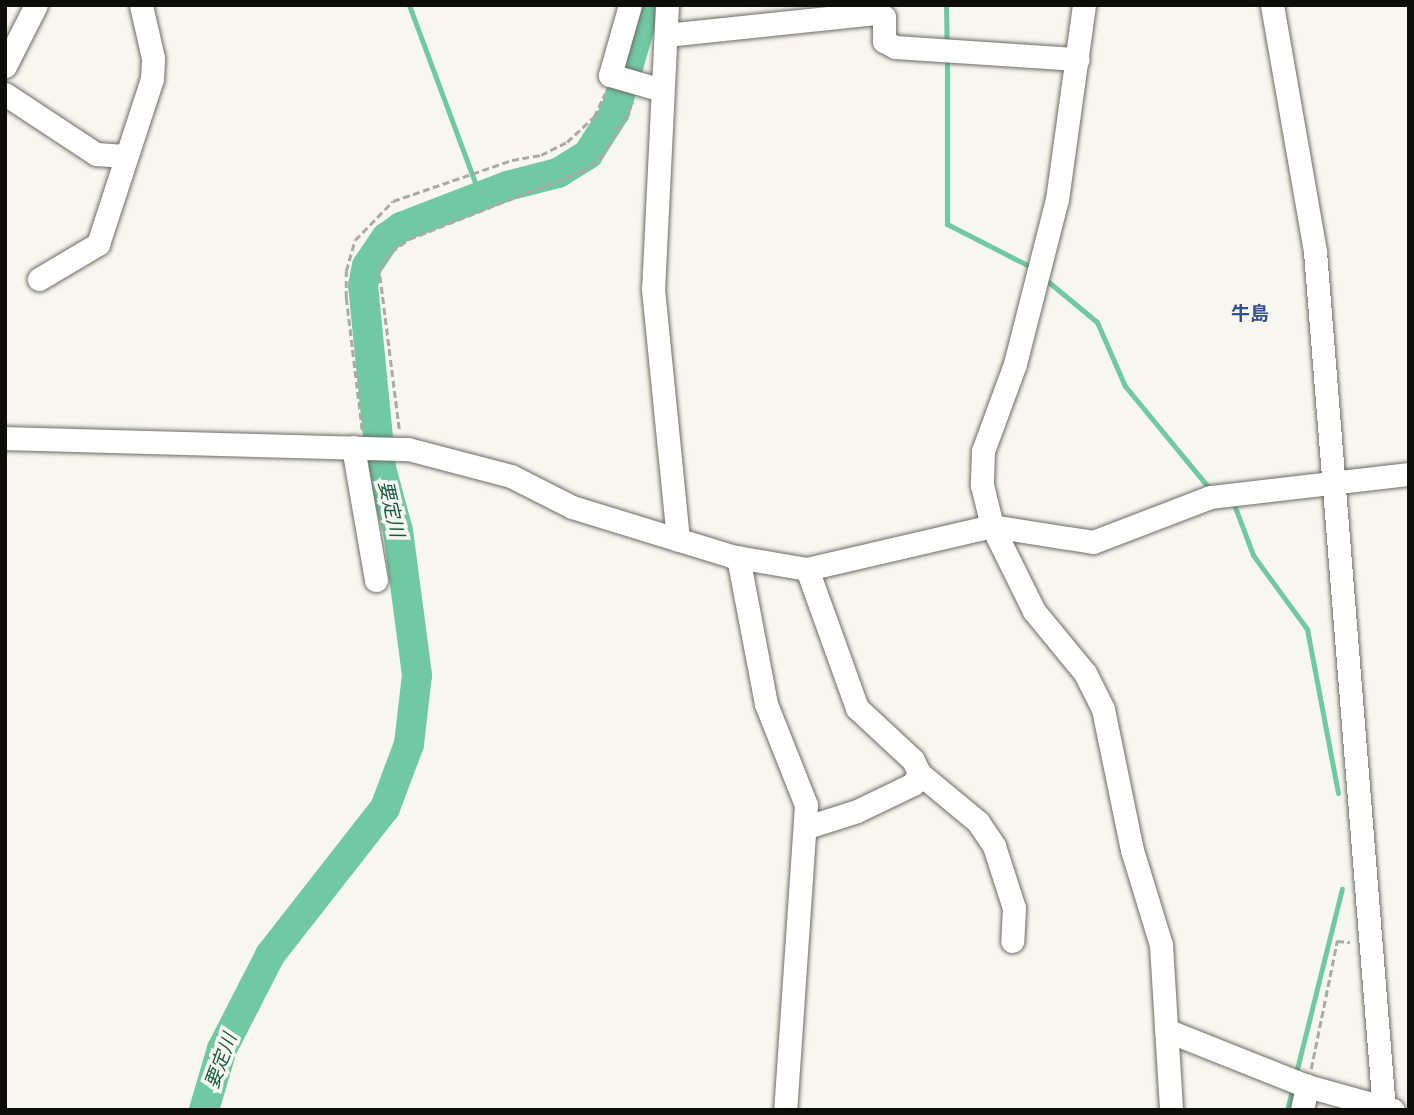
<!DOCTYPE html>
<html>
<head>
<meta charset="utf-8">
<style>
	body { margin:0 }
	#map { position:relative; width:1414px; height:1115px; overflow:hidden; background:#f7f6f1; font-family:Roboto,"Noto Sans JP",sans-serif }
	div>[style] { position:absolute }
	.stream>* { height:5px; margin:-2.5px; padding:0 2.5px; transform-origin:2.5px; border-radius:2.5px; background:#70c9a2 }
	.river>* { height:30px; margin:-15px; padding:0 15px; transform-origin:15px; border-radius:15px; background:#70c9a2 }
	.path>* { height:2.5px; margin-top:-1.25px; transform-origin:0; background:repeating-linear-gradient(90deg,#aaa9a5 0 7px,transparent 0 10.5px) }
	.roads { filter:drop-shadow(0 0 2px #6c6b66) drop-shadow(0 0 2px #6c6b66) }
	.minor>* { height:23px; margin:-11.5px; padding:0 11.5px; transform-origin:11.5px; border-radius:11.5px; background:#fff }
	span { translate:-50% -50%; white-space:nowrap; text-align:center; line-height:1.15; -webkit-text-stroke:7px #f7f6f1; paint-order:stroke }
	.neighbourhood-label { font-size:19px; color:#325089; font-weight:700 }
	.water-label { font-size:19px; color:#155b41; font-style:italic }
	.frame { position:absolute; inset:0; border:7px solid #0d0d0b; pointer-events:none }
</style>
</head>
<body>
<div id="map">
	<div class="stream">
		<i style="left:409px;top:5px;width:204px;rotate:69.6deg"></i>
		<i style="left:946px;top:5px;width:39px;rotate:89deg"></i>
		<i style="left:947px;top:57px;width:167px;rotate:90deg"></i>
		<i style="left:947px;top:224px;width:94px;rotate:27.1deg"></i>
		<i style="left:1045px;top:279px;width:67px;rotate:39.6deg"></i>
		<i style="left:1097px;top:322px;width:70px;rotate:66.4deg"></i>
		<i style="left:1125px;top:386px;width:132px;rotate:50.5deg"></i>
		<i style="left:1232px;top:499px;width:60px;rotate:69.4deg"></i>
		<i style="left:1253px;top:555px;width:92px;rotate:53.9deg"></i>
		<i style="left:1307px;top:629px;width:167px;rotate:79.3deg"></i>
		<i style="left:1295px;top:1077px;width:194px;rotate:-76deg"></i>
		<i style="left:1287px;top:1110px;width:25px;rotate:-76deg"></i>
	</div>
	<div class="river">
		<i style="left:204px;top:1110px;width:64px;rotate:-73.6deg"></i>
		<i style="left:222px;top:1049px;width:106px;rotate:-62.9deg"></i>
		<i style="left:270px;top:955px;width:187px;rotate:-52deg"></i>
		<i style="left:385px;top:808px;width:68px;rotate:-69.4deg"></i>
		<i style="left:409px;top:744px;width:69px;rotate:-83.4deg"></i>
		<i style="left:417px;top:675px;width:145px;rotate:-97.5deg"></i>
		<i style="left:398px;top:531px;width:65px;rotate:-105.1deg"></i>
		<i style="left:381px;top:468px;width:183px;rotate:-95.6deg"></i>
		<i style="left:363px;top:286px;width:20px;rotate:-79deg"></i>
		<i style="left:367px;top:266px;width:34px;rotate:-56deg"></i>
		<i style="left:386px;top:238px;width:19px;rotate:-36deg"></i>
		<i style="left:401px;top:227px;width:114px;rotate:-21.1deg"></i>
		<i style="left:507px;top:186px;width:53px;rotate:-14.3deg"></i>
		<i style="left:558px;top:173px;width:36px;rotate:-32deg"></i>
		<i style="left:588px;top:154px;width:50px;rotate:-57.3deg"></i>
		<i style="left:615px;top:112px;width:111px;rotate:-73.8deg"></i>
	</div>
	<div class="path">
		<i style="left:399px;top:429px;width:160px;rotate:-97.2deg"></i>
		<i style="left:379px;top:270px;width:22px;rotate:-56deg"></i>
		<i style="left:391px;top:252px;width:22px;rotate:-36deg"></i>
		<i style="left:409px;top:239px;width:186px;rotate:-21.5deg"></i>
		<i style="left:582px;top:171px;width:23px;rotate:-34deg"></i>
		<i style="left:601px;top:158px;width:64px;rotate:-59.8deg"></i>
		<i style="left:362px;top:430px;width:133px;rotate:-96.9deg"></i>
		<i style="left:346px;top:298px;width:27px;rotate:-90deg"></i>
		<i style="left:346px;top:271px;width:32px;rotate:-74deg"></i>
		<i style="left:355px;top:240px;width:54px;rotate:-45.7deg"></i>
		<i style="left:393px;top:201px;width:126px;rotate:-19deg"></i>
		<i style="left:512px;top:160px;width:29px;rotate:-10deg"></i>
		<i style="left:541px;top:155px;width:29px;rotate:-27deg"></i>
		<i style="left:567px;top:142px;width:37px;rotate:-43deg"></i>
		<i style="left:594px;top:117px;width:26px;rotate:-65deg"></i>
		<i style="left:1311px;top:1069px;width:131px;rotate:-78.5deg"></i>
		<i style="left:1337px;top:941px;width:13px;rotate:4deg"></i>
	</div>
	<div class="roads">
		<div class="minor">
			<i style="left:630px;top:5px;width:73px;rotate:105.9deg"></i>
			<i style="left:610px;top:75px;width:54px;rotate:16.1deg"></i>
			<i style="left:667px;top:5px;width:284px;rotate:92.8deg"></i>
			<i style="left:653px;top:289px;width:252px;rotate:84.3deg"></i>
			<i style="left:1084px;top:5px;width:196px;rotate:97.9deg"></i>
			<i style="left:1057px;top:199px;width:170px;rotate:104.3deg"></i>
			<i style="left:1015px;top:364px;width:93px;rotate:110.2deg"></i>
			<i style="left:983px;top:451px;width:34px;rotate:92deg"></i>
			<i style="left:982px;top:485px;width:42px;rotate:76.3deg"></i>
			<i style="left:992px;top:526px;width:95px;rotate:63.7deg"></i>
			<i style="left:1034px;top:611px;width:80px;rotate:50.6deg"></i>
			<i style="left:1085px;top:673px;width:40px;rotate:63.4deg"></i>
			<i style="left:1103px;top:709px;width:144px;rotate:78.4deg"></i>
			<i style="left:1132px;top:850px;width:99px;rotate:73deg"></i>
			<i style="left:1161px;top:945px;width:165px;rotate:86.5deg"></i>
			<i style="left:1272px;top:5px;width:251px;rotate:80.1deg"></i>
			<i style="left:1315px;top:252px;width:861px;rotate:85.4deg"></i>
			<i style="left:666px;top:35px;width:211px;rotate:-6deg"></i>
			<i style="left:876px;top:13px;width:9px;rotate:27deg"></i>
			<i style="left:884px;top:17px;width:24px;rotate:90deg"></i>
			<i style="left:884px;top:41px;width:13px;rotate:29deg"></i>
			<i style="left:895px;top:47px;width:183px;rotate:3.8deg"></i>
			<i style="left:5px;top:66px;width:68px;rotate:-63.1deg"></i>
			<i style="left:5px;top:94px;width:109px;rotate:33.4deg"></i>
			<i style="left:96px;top:154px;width:29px;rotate:4deg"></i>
			<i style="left:39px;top:279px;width:69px;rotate:-30.7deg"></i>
			<i style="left:98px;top:244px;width:174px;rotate:-71.9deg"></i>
			<i style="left:152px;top:79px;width:21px;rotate:-87deg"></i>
			<i style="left:153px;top:58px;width:54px;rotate:-102.8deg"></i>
			<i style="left:5px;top:438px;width:403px;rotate:1.6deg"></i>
			<i style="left:408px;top:449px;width:106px;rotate:14.7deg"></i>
			<i style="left:511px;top:476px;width:68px;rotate:26.9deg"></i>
			<i style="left:572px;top:507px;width:166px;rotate:17.1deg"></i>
			<i style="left:731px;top:556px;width:77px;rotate:9.7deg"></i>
			<i style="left:807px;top:569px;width:190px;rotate:-13.1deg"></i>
			<i style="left:992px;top:526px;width:102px;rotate:9deg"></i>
			<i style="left:1093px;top:542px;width:125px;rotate:-21deg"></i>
			<i style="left:1210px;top:497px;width:200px;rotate:-6.6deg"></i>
			<i style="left:353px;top:447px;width:135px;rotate:80.2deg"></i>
			<i style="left:738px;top:557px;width:150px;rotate:79.2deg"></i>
			<i style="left:766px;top:704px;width:109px;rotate:68.4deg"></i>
			<i style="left:806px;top:805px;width:306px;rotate:93.9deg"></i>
			<i style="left:807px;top:569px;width:148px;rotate:70.2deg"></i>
			<i style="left:857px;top:708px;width:76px;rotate:42.9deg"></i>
			<i style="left:913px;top:760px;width:14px;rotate:65deg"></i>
			<i style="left:919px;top:773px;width:77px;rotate:39.7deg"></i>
			<i style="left:978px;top:822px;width:29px;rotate:56deg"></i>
			<i style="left:994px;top:846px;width:65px;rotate:72.1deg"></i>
			<i style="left:1014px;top:908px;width:33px;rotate:93deg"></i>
			<i style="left:807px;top:827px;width:52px;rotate:-17.7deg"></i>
			<i style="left:857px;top:811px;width:62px;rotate:-25.7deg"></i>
			<i style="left:913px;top:784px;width:13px;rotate:-61deg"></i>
			<i style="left:1166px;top:1030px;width:152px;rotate:21.7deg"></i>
			<i style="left:1307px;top:1086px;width:89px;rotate:15.6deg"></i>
			<i style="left:1302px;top:1110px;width:25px;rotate:-78deg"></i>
		</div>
	</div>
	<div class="neighbourhood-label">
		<span style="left:1250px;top:314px">牛島</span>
	</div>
	<div class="water-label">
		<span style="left:391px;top:509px;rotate:77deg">要定川</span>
		<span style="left:221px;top:1061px;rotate:-70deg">要定川</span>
	</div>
	<div class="frame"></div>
</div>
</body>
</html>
